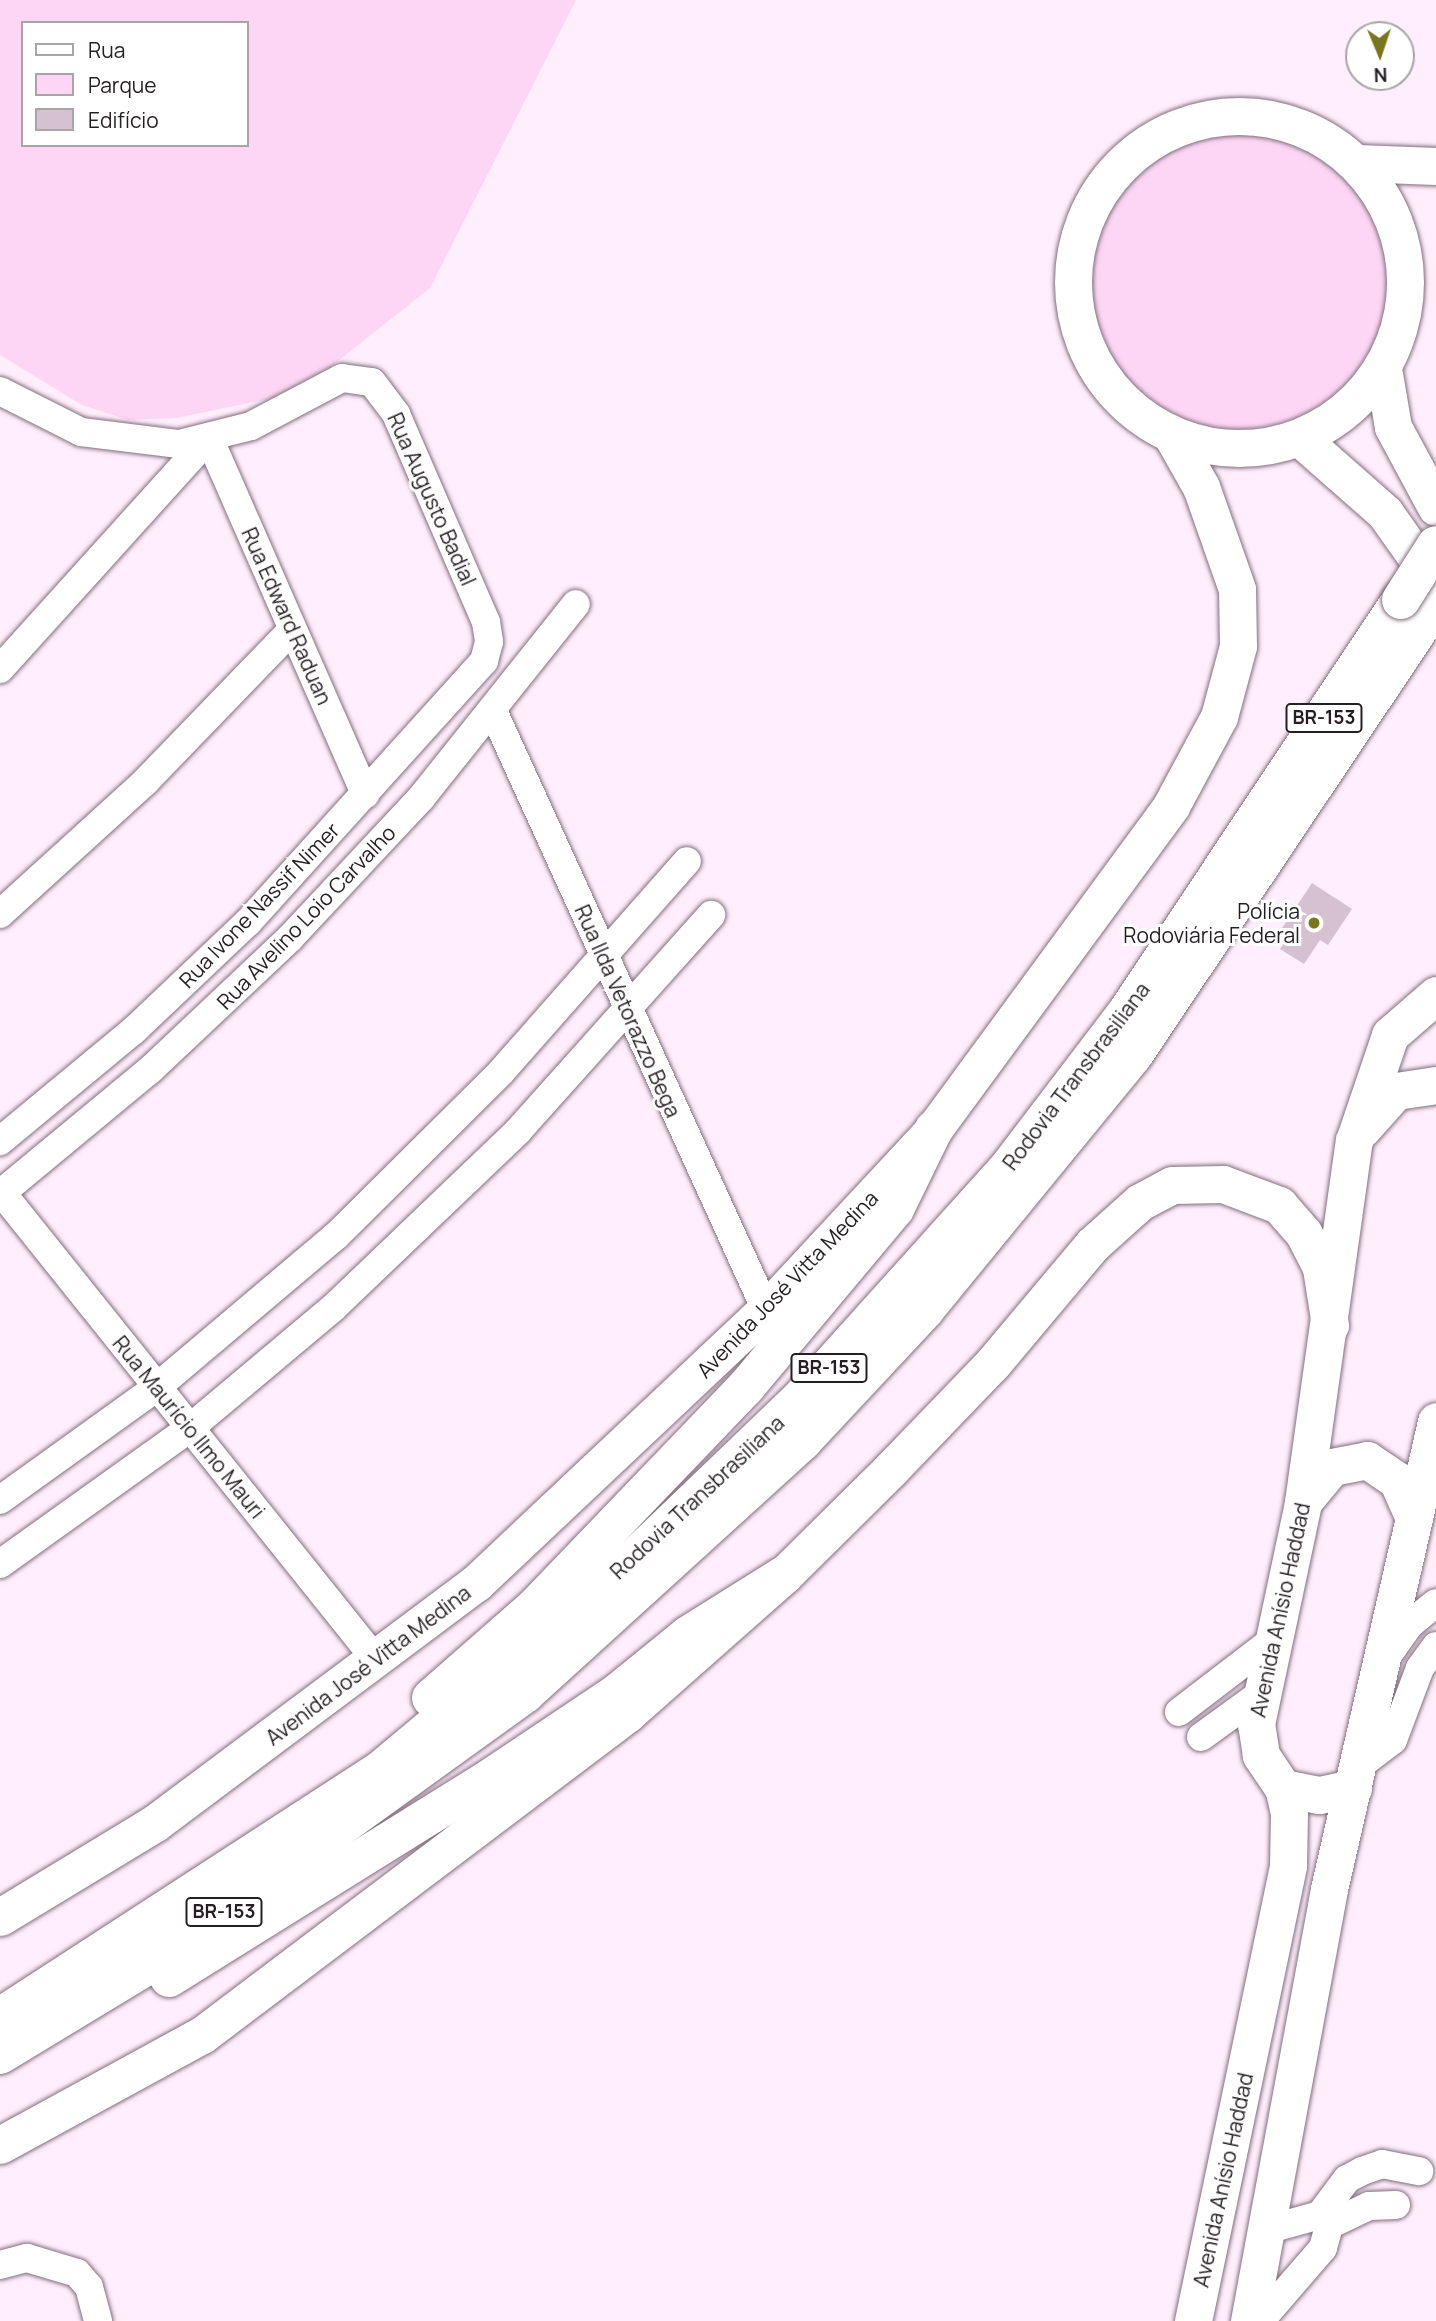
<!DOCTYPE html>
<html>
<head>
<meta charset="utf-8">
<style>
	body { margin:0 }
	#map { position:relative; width:1436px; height:2321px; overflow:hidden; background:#ffeefb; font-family:Manrope,sans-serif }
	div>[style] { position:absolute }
	.green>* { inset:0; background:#fcd6f4 }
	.round { border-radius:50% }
	.building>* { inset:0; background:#d5c1d0 }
	.roads { filter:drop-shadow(0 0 2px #826f7e) drop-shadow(0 0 2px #826f7e) }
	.minor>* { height:28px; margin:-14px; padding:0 14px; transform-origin:14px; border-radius:14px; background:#fff }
	.major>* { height:37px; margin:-18.5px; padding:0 18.5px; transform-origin:18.5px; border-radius:18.5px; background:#fff }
	.major>.ring { margin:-18.5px; padding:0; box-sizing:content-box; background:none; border:37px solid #fff; border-radius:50% }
	.highway>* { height:38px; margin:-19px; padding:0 19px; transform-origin:19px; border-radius:19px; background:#fff }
	.bridges { filter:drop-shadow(0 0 2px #826f7e) drop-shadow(0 0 2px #826f7e) }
	.highway-bridge>* { height:38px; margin:-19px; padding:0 19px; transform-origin:19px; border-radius:19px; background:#fff }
	.dots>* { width:19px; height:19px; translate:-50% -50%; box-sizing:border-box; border:4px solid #fff; border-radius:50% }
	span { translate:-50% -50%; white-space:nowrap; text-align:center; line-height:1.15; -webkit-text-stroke:6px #fff; paint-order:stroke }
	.shield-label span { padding:2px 5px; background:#fff; border:2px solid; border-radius:5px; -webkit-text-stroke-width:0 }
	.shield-label { font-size:19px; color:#251e23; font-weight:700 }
	.street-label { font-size:21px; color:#251e23 }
	.poi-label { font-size:21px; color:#251e23 }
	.right { translate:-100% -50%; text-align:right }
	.legend { position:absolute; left:21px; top:21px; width:228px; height:126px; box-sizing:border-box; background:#fff; border:2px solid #a8a5a7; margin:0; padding:9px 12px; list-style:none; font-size:21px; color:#251e23 }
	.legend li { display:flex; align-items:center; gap:14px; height:35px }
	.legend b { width:35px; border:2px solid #a8a5a7 }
	.north { position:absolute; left:1345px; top:21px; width:70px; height:70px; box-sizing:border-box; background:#fff; border:2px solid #a8a5a7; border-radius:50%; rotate:178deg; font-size:19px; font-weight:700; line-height:28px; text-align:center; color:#251e23 }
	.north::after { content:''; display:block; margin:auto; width:24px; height:32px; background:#78771d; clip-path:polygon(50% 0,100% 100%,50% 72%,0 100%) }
</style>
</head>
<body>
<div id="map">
	<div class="green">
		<i style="clip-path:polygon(evenodd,0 0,576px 0,430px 288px,329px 368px,273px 398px,176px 418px,128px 420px,82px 405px,0 355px,0 0,23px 23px,247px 23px,247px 145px,23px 145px,23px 23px)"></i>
		<i class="round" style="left:1090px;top:131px;width:298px;height:298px"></i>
	</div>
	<div class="building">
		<i style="clip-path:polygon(1312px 883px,1352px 909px,1328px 945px,1320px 940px,1304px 964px,1280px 949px,1284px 943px,1276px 937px)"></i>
	</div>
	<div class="roads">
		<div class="minor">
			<i style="left:0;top:391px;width:91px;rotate:26.8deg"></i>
			<i style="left:81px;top:432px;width:99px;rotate:7deg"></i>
			<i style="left:179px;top:444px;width:74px;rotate:-14deg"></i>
			<i style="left:251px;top:426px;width:103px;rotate:-27.8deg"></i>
			<i style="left:342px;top:378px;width:30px;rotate:8deg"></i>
			<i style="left:372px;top:382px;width:40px;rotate:53deg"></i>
			<i style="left:396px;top:414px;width:227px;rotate:66.6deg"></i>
			<i style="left:486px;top:622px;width:20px;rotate:81deg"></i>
			<i style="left:489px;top:642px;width:20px;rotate:105deg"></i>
			<i style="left:484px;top:661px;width:352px;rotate:132.1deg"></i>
			<i style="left:248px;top:922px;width:158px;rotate:136.5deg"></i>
			<i style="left:133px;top:1031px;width:173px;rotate:140.4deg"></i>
			<i style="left:0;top:669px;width:312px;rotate:-47.9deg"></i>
			<i style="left:209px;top:438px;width:389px;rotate:66.3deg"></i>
			<i style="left:493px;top:711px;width:658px;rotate:65.5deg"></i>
			<i style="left:0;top:914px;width:197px;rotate:-42.3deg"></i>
			<i style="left:146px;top:781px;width:210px;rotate:-46deg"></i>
			<i style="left:2px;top:1193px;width:600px;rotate:51.3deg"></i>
			<i style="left:0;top:1194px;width:195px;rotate:-39.6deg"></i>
			<i style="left:150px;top:1070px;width:192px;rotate:-43.3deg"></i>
			<i style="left:290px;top:938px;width:192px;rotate:-46.9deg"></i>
			<i style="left:421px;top:798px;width:248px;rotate:-51.4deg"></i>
			<i style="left:0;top:1500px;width:193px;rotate:-35.7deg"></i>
			<i style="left:157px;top:1387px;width:234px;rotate:-40.2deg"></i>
			<i style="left:336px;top:1236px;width:233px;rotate:-44.8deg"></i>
			<i style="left:501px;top:1072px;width:281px;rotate:-48.6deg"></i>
			<i style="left:0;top:1564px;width:234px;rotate:-35.6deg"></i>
			<i style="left:190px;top:1428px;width:187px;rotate:-40deg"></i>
			<i style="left:333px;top:1308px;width:256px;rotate:-43.7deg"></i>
			<i style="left:518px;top:1131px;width:290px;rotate:-48.2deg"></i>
			<i style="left:1385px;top:1659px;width:43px;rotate:-54.5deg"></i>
			<i style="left:1410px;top:1624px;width:33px;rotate:-39deg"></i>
			<i style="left:1179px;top:1712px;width:117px;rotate:-37.4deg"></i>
			<i style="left:1201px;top:1737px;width:77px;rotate:-36deg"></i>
			<i style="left:1360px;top:1765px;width:41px;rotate:-37.1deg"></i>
			<i style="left:1393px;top:1740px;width:77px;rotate:-69.4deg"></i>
			<i style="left:1420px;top:1668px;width:27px;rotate:-54deg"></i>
			<i style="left:1266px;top:2230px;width:56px;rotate:-15.5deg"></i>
			<i style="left:1320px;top:2215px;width:45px;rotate:-53.1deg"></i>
			<i style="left:1347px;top:2179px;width:17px;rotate:-28deg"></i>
			<i style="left:1362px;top:2171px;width:21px;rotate:-19deg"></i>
			<i style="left:1382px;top:2164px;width:38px;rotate:11deg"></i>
			<i style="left:0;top:2265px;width:28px;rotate:-15deg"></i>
			<i style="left:27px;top:2258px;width:52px;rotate:16.7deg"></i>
			<i style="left:77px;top:2273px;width:18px;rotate:49deg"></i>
			<i style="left:89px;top:2287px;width:35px;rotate:75deg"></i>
			<i style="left:1260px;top:2321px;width:96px;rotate:-49.2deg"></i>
			<i style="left:1323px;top:2248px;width:24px;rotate:-75deg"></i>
			<i style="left:1329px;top:2225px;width:44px;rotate:-25.4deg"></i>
			<i style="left:1369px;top:2206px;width:27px;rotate:-2deg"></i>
		</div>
		<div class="major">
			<i class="ring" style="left:1073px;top:116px;width:295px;height:295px"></i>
			<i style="left:1357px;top:163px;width:79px;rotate:2.2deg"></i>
			<i style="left:1383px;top:368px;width:60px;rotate:80.4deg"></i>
			<i style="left:1393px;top:427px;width:91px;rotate:61.7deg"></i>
			<i style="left:1300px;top:438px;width:113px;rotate:41.4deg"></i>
			<i style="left:1385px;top:513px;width:88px;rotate:54.7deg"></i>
			<i style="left:1362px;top:1129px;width:51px;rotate:-48.2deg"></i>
			<i style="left:1396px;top:1091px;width:40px;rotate:-8.5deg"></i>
			<i style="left:1303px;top:1502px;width:45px;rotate:-50.4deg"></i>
			<i style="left:1332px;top:1467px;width:36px;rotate:-11deg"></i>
			<i style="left:1367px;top:1460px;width:36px;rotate:34deg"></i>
			<i style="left:1397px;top:1480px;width:39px;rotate:66deg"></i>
			<i style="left:1283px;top:1788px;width:37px;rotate:11deg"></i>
			<i style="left:1319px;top:1795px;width:35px;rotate:-12deg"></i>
			<i style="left:0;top:1917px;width:181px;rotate:-31.2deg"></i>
			<i style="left:155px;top:1823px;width:401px;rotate:-36.8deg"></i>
			<i style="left:476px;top:1583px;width:398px;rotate:-43.3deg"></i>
			<i style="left:766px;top:1310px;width:247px;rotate:-47.1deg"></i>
			<i style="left:934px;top:1129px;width:401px;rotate:-53.7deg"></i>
			<i style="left:1171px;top:806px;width:101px;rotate:-61.7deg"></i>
			<i style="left:1219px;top:717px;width:73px;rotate:-75deg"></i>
			<i style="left:1238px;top:646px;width:57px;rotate:-91deg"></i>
			<i style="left:1237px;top:589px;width:108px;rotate:-109.4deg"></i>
			<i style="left:1201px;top:487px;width:59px;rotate:-119.6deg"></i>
			<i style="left:0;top:2145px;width:230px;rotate:-28.6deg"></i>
			<i style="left:202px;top:2035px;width:533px;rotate:-37.06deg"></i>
			<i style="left:627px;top:1714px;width:210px;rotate:-41.5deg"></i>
			<i style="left:784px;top:1575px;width:151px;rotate:-44.7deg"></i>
			<i style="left:891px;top:1469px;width:147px;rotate:-46.1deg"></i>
			<i style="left:993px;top:1363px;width:154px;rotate:-50deg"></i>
			<i style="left:1092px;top:1245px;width:64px;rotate:-41.9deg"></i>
			<i style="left:1140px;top:1202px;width:36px;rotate:-28deg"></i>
			<i style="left:1172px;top:1185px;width:51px;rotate:-1.1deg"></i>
			<i style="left:1223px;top:1184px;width:60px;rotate:20.6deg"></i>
			<i style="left:1279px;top:1205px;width:38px;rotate:49deg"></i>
			<i style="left:1304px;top:1234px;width:38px;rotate:63deg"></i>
			<i style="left:1321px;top:1268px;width:58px;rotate:81deg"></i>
			<i style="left:1193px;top:2321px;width:465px;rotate:-78.2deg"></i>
			<i style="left:1288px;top:1866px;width:53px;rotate:-88.9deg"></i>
			<i style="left:1289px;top:1813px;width:26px;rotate:-103deg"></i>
			<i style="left:1283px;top:1788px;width:40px;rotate:-124deg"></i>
			<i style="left:1261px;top:1755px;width:31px;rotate:-99deg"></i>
			<i style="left:1256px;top:1724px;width:227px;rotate:-78deg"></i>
			<i style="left:1303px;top:1502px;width:365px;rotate:-82deg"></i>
			<i style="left:1354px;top:1141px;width:112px;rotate:-71.2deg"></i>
			<i style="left:1390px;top:1035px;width:61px;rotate:-41deg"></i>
			<i style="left:1249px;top:2321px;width:439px;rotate:-79.5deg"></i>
			<i style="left:1329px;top:1889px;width:480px;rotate:-77.1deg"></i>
		</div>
		<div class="highway">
			<i style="left:431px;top:1698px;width:138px;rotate:-41.2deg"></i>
			<i style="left:535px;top:1607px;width:305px;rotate:-46.2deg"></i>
			<i style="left:746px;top:1387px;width:232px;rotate:-50.1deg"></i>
			<i style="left:895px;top:1209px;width:89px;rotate:-64deg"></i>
			<i style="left:169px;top:1978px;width:371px;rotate:-31.9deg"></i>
			<i style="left:484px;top:1782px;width:160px;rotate:-33.8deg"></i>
			<i style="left:617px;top:1693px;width:92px;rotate:-39.2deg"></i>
			<i style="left:688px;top:1635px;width:113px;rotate:-32deg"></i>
			<i style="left:0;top:2017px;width:457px;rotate:-33deg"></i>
			<i style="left:383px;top:1768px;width:326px;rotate:-39.9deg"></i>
			<i style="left:633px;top:1559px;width:230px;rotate:-43.8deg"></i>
			<i style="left:799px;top:1400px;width:312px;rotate:-48deg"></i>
			<i style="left:1008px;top:1168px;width:200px;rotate:-52.7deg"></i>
			<i style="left:1129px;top:1009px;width:491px;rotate:-56.4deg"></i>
			<i style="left:0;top:2055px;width:178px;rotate:-31.2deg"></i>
			<i style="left:152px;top:1963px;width:460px;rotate:-35.8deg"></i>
			<i style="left:525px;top:1694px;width:376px;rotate:-42.3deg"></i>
			<i style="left:803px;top:1441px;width:179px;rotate:-47deg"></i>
			<i style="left:925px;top:1310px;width:328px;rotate:-50.7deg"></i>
			<i style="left:1133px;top:1056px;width:544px;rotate:-56.16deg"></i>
		</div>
	</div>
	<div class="bridges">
		<div class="highway-bridge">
			<i style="left:1401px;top:600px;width:65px;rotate:-57.5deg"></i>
		</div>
	</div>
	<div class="dots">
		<i style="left:1314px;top:923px;background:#78771d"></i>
	</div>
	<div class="shield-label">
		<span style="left:1324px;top:718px">BR-153</span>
		<span style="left:829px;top:1368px">BR-153</span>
		<span style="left:224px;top:1912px">BR-153</span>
	</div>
	<div class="street-label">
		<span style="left:432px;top:499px;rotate:66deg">Rua Augusto Badial</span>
		<span style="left:287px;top:616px;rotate:66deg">Rua Edward Raduan</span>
		<span style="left:259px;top:905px;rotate:-46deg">Rua Ivone Nassif Nimer</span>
		<span style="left:306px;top:917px;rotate:-46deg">Rua Avelino Loio Carvalho</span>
		<span style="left:628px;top:1011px;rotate:66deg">Rua Ilda Vetorazzo Bega</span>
		<span style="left:1076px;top:1076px;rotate:-53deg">Rodovia Transbrasiliana</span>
		<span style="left:787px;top:1284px;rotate:-46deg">Avenida José Vitta Medina</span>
		<span style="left:189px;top:1427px;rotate:51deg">Rua Maurício Ilmo Mauri</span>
		<span style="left:697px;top:1497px;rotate:-43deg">Rodovia Transbrasiliana</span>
		<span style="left:1280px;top:1610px;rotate:-78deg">Avenida Anísio Haddad</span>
		<span style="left:368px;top:1665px;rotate:-37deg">Avenida José Vitta Medina</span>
		<span style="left:1223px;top:2180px;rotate:-78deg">Avenida Anísio Haddad</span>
	</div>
	<div class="poi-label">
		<span class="right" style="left:1300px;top:923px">Polícia<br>Rodoviária Federal</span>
	</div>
	<ul class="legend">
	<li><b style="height:9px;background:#fff"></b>Rua</li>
	<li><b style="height:19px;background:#fcd6f4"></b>Parque</li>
	<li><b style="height:19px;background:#d5c1d0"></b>Edifício</li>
	</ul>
	<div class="north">N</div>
</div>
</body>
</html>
